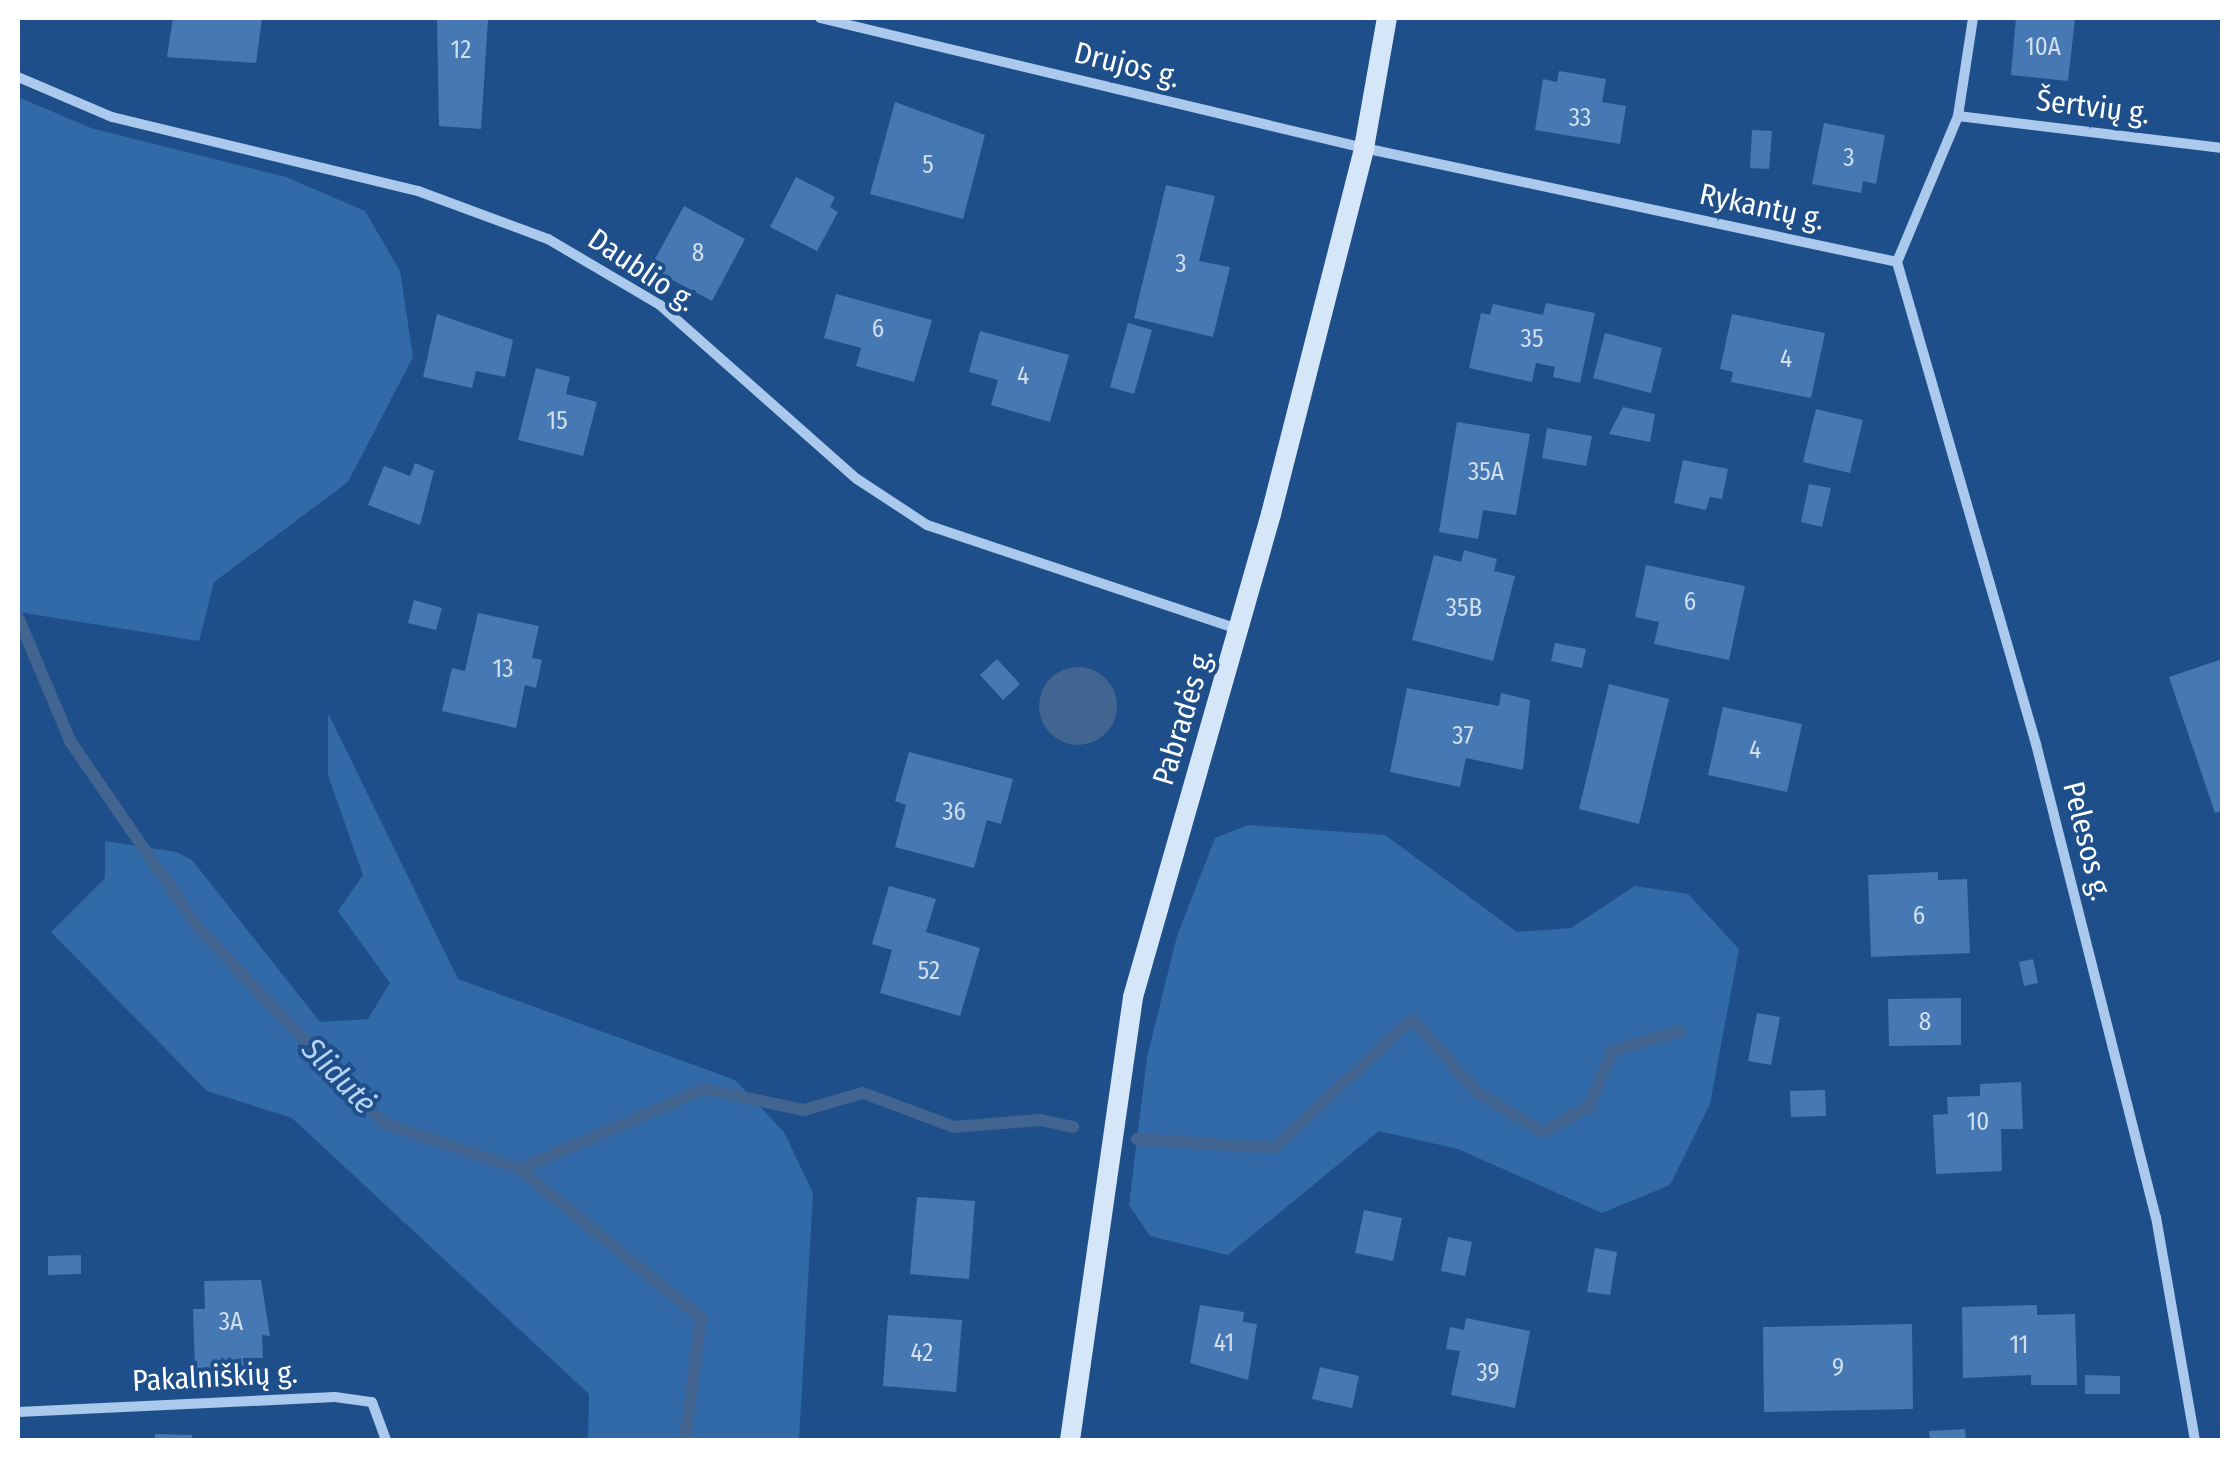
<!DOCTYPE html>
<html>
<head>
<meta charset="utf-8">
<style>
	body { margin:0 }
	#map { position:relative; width:2240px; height:1458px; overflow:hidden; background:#1e4f8b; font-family:"Fira Sans Condensed",sans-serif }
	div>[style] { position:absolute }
	.green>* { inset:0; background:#3169a9 }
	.water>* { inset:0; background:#416590 }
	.round { border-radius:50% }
	.stream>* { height:12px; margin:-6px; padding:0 6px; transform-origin:6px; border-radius:6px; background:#416590 }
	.building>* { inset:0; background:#4679b3 }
	.street>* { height:10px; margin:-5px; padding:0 5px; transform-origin:5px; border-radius:5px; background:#aac9ec }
	.secondary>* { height:20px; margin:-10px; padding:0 10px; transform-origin:10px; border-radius:10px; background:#d6e6f9 }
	span { translate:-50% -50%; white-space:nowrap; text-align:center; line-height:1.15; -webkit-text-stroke:8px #1e4f8b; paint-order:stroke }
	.number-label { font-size:25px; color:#d1deec }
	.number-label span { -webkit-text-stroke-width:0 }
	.street-label { font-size:30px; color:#fff }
	.water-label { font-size:32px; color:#b6d3f3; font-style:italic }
	.frame { position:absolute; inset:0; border:20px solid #fff; pointer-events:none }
</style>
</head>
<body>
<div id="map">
	<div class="green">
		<i style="clip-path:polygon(18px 97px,91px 128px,286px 177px,365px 211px,400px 271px,413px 357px,348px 482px,214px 582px,199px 641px,18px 612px)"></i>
		<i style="clip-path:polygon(328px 713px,458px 979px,735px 1080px,784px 1132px,813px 1193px,799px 1440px,588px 1440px,589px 1394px,292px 1118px,207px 1091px,51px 932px,105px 878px,105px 841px,176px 852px,192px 860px,320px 1022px,368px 1019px,390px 983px,338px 911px,363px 875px,328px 775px)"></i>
		<i style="clip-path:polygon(1248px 825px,1385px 835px,1517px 932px,1571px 928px,1635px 886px,1688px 894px,1739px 949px,1710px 1104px,1670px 1185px,1602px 1213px,1458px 1149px,1379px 1131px,1228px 1255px,1150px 1236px,1129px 1205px,1147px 1057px,1177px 936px,1215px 838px)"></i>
	</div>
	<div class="water">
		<i class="round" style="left:1039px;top:667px;width:78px;height:78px"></i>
	</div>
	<div class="stream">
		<i style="left:18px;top:617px;width:134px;rotate:67.2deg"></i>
		<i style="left:70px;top:741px;width:228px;rotate:55.5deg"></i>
		<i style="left:199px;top:929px;width:267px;rotate:46.5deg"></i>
		<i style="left:383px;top:1123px;width:145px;rotate:18.6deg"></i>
		<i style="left:520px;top:1169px;width:234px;rotate:39.5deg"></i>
		<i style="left:701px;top:1318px;width:123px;rotate:97.5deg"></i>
		<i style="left:1137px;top:1139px;width:137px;rotate:3.8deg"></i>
		<i style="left:1274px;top:1148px;width:189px;rotate:-43.1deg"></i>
		<i style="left:1412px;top:1019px;width:98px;rotate:48.3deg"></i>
		<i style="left:1477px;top:1092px;width:76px;rotate:31.6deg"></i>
		<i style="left:1542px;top:1132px;width:53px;rotate:-28deg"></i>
		<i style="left:1589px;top:1107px;width:61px;rotate:-67.7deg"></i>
		<i style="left:1612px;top:1051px;width:71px;rotate:-16.4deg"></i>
		<i style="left:520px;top:1169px;width:201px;rotate:-23.5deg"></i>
		<i style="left:704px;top:1089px;width:102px;rotate:11.9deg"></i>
		<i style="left:804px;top:1110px;width:61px;rotate:-16.1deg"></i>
		<i style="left:863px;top:1093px;width:97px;rotate:20.5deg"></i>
		<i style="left:954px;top:1127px;width:86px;rotate:-4.7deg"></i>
		<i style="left:1040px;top:1120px;width:34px;rotate:12deg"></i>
	</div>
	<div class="building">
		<i style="clip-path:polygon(173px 18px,262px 18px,256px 63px,167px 57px)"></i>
		<i style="clip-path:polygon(437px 18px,488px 19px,481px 129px,439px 126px)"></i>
		<i style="clip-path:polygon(2016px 18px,2075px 19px,2068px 81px,2011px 75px)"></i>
		<i style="clip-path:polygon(1559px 71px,1606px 79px,1602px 102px,1626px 106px,1620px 144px,1535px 130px,1543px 79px,1557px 82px)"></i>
		<i style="clip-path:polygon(895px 102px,985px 135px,963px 219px,870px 194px)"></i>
		<i style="clip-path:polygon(1824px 123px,1885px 135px,1876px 184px,1863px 181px,1861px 193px,1812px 184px)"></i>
		<i style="clip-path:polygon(1752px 130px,1772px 131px,1769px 169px,1750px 168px)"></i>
		<i style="clip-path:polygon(796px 177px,835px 197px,830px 207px,838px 212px,817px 251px,770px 227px)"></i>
		<i style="clip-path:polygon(1166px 185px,1215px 196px,1199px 261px,1230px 267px,1213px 337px,1134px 318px)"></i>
		<i style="clip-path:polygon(684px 206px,745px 239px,712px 301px,650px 268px)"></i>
		<i style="clip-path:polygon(836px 294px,932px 320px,914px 382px,856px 366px,861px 348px,824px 338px)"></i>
		<i style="clip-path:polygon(1546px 303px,1595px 313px,1580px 383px,1553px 377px,1555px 367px,1536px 363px,1532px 382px,1469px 368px,1481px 313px,1490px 315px,1493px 304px,1543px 315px)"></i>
		<i style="clip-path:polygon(437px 314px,513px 340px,505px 377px,476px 371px,472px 388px,423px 377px)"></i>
		<i style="clip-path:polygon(1732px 314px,1825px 333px,1811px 398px,1731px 382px,1733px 372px,1720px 369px)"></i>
		<i style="clip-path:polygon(1128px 323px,1152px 330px,1134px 394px,1110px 387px)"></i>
		<i style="clip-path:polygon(980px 331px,1069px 355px,1050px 422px,991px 405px,998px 380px,969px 372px)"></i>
		<i style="clip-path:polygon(1605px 333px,1662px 348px,1651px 393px,1593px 378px)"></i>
		<i style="clip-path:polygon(536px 368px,570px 377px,566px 394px,597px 402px,583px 456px,518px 440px)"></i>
		<i style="clip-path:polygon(1623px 407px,1655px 414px,1650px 442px,1609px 434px)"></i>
		<i style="clip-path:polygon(1816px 409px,1863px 420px,1850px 473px,1803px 462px)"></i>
		<i style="clip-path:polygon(1457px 422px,1530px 434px,1516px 515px,1483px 510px,1478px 539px,1439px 532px)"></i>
		<i style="clip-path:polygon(1547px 428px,1592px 436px,1586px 466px,1542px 458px)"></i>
		<i style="clip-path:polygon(1683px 460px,1728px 469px,1722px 499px,1710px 497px,1706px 510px,1674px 503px)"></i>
		<i style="clip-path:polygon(415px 463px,434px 471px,420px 525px,368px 505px,384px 466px,410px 476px)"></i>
		<i style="clip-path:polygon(1809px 484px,1831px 488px,1822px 527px,1801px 522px)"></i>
		<i style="clip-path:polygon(1464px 550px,1497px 559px,1494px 571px,1515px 576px,1493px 661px,1412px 640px,1434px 555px,1461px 562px)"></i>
		<i style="clip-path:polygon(1646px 565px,1745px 586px,1729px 660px,1654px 644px,1659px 622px,1635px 617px)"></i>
		<i style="clip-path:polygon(414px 600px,442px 608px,436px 630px,408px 623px)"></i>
		<i style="clip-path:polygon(478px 613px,539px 626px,532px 658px,542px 660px,536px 688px,525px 685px,516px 728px,442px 711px,452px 668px,465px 671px)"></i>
		<i style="clip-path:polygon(1555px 643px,1586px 649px,1582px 668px,1551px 661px)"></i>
		<i style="clip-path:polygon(997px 659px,1020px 684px,1003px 700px,980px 675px)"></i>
		<i style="clip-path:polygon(2222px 659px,2222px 811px,2215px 813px,2169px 677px)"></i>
		<i style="clip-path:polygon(1609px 684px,1669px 699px,1639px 824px,1579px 809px)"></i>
		<i style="clip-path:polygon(1407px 688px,1499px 706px,1501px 693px,1530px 700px,1523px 770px,1466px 758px,1460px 787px,1390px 772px)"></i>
		<i style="clip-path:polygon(1723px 707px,1802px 724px,1787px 792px,1708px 775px)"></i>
		<i style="clip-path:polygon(909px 752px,1013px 779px,1001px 824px,987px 820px,974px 868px,895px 847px,906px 805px,895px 801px)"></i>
		<i style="clip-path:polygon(1938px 872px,1938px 880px,1967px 879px,1970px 953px,1871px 957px,1868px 875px)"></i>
		<i style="clip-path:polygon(889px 886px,936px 899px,926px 932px,980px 948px,960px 1016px,880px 993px,892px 950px,872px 944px)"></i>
		<i style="clip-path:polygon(2033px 959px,2038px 983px,2024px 986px,2019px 962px)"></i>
		<i style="clip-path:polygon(1961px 998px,1961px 1045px,1889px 1046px,1888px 999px)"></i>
		<i style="clip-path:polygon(1757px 1013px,1780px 1017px,1771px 1065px,1748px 1061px)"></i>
		<i style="clip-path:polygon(2021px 1082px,2023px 1129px,2001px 1129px,2002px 1171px,1936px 1174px,1933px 1115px,1948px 1114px,1947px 1097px,1980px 1096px,1980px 1084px)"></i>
		<i style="clip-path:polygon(1825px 1090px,1826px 1116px,1791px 1117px,1790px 1091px)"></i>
		<i style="clip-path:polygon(917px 1197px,975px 1201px,969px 1279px,910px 1274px)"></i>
		<i style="clip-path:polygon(1364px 1210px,1402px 1218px,1393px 1261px,1355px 1253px)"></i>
		<i style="clip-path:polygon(1448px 1237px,1472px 1242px,1465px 1276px,1441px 1271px)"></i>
		<i style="clip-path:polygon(1595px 1248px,1617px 1252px,1610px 1295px,1587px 1292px)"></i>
		<i style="clip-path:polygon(81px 1255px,81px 1274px,48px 1275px,48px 1256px)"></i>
		<i style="clip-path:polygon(261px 1280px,270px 1336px,262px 1335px,263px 1358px,243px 1358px,244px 1370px,195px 1371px,193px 1309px,205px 1309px,204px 1281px)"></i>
		<i style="clip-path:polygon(1200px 1305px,1244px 1312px,1243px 1322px,1257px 1324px,1248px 1380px,1190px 1363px)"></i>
		<i style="clip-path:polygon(2037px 1305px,2037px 1315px,2075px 1314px,2077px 1385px,2031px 1385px,2031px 1375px,1963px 1378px,1962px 1307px)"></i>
		<i style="clip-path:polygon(888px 1315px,962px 1320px,956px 1392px,883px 1386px)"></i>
		<i style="clip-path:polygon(1466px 1318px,1530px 1331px,1515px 1408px,1451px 1395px,1460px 1351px,1446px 1349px,1450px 1327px,1464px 1330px)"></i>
		<i style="clip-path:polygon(1912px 1324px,1913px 1409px,1764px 1412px,1763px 1327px)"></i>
		<i style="clip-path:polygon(1320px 1367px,1359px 1376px,1352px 1408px,1312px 1399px)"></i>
		<i style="clip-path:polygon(2085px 1375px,2120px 1376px,2120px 1394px,2085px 1394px)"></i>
		<i style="clip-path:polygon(1965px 1429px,1966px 1440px,1930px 1440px,1929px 1431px)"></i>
		<i style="clip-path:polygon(155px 1434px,192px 1435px,192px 1440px,155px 1440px)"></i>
	</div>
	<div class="street">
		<i style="left:820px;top:18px;width:559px;rotate:13.44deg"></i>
		<i style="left:1364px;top:148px;width:545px;rotate:12.07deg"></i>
		<i style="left:1897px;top:262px;width:158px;rotate:-67.3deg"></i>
		<i style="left:1958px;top:116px;width:99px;rotate:-81.3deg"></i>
		<i style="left:18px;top:77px;width:102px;rotate:23.1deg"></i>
		<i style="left:112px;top:117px;width:315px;rotate:13.6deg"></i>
		<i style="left:418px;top:191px;width:139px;rotate:20.3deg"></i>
		<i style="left:548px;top:239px;width:130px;rotate:30.5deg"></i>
		<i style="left:660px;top:305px;width:263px;rotate:41.5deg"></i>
		<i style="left:857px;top:479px;width:84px;rotate:33.3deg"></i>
		<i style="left:927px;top:525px;width:330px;rotate:18.5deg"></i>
		<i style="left:1958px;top:116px;width:266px;rotate:6.9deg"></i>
		<i style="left:1897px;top:262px;width:502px;rotate:73.91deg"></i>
		<i style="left:2036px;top:744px;width:488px;rotate:75.8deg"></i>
		<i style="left:2156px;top:1217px;width:226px;rotate:80.1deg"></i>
		<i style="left:18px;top:1412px;width:317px;rotate:-2.7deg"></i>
		<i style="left:335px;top:1397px;width:37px;rotate:8deg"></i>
		<i style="left:372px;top:1402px;width:40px;rotate:69.8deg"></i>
	</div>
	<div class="secondary">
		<i style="left:1070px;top:1440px;width:447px;rotate:-81.9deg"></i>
		<i style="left:1133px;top:997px;width:502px;rotate:-74.05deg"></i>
		<i style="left:1271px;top:514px;width:378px;rotate:-75.7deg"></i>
		<i style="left:1364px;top:148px;width:132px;rotate:-80deg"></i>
	</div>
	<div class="number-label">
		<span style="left:2043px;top:47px">10A</span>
		<span style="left:461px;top:50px">12</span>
		<span style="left:1580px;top:118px">33</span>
		<span style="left:1849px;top:158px">3</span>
		<span style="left:928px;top:165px">5</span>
		<span style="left:698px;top:253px">8</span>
		<span style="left:1181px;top:264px">3</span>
		<span style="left:878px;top:329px">6</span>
		<span style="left:1532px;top:339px">35</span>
		<span style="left:1786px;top:359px">4</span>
		<span style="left:1023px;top:376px">4</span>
		<span style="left:557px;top:421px">15</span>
		<span style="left:1486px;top:472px">35A</span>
		<span style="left:1690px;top:602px">6</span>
		<span style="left:1464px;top:608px">35B</span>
		<span style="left:503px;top:669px">13</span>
		<span style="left:1463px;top:736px">37</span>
		<span style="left:1755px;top:750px">4</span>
		<span style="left:954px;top:812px">36</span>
		<span style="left:1919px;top:916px">6</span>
		<span style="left:929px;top:971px">52</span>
		<span style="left:1925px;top:1022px">8</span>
		<span style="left:1978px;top:1122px">10</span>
		<span style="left:231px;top:1322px">3A</span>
		<span style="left:1224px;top:1343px">41</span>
		<span style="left:2019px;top:1345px">11</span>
		<span style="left:922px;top:1353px">42</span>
		<span style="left:1838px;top:1368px">9</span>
		<span style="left:1488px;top:1373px">39</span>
	</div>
	<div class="street-label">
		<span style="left:1127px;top:65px;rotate:14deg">Drujos g.</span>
		<span style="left:2093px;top:107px;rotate:7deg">Šertvių g.</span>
		<span style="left:1762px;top:207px;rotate:12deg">Rykantų g.</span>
		<span style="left:642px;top:270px;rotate:34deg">Daublio g.</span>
		<span style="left:1183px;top:717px;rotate:-73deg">Pabradės g.</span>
		<span style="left:2087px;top:841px;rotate:76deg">Pelesos g.</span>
		<span style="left:215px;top:1377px;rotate:-3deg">Pakalniškių g.</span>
	</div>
	<div class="water-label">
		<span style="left:339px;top:1076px;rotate:46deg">Slidutė</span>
	</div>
	<div class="frame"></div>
</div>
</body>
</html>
